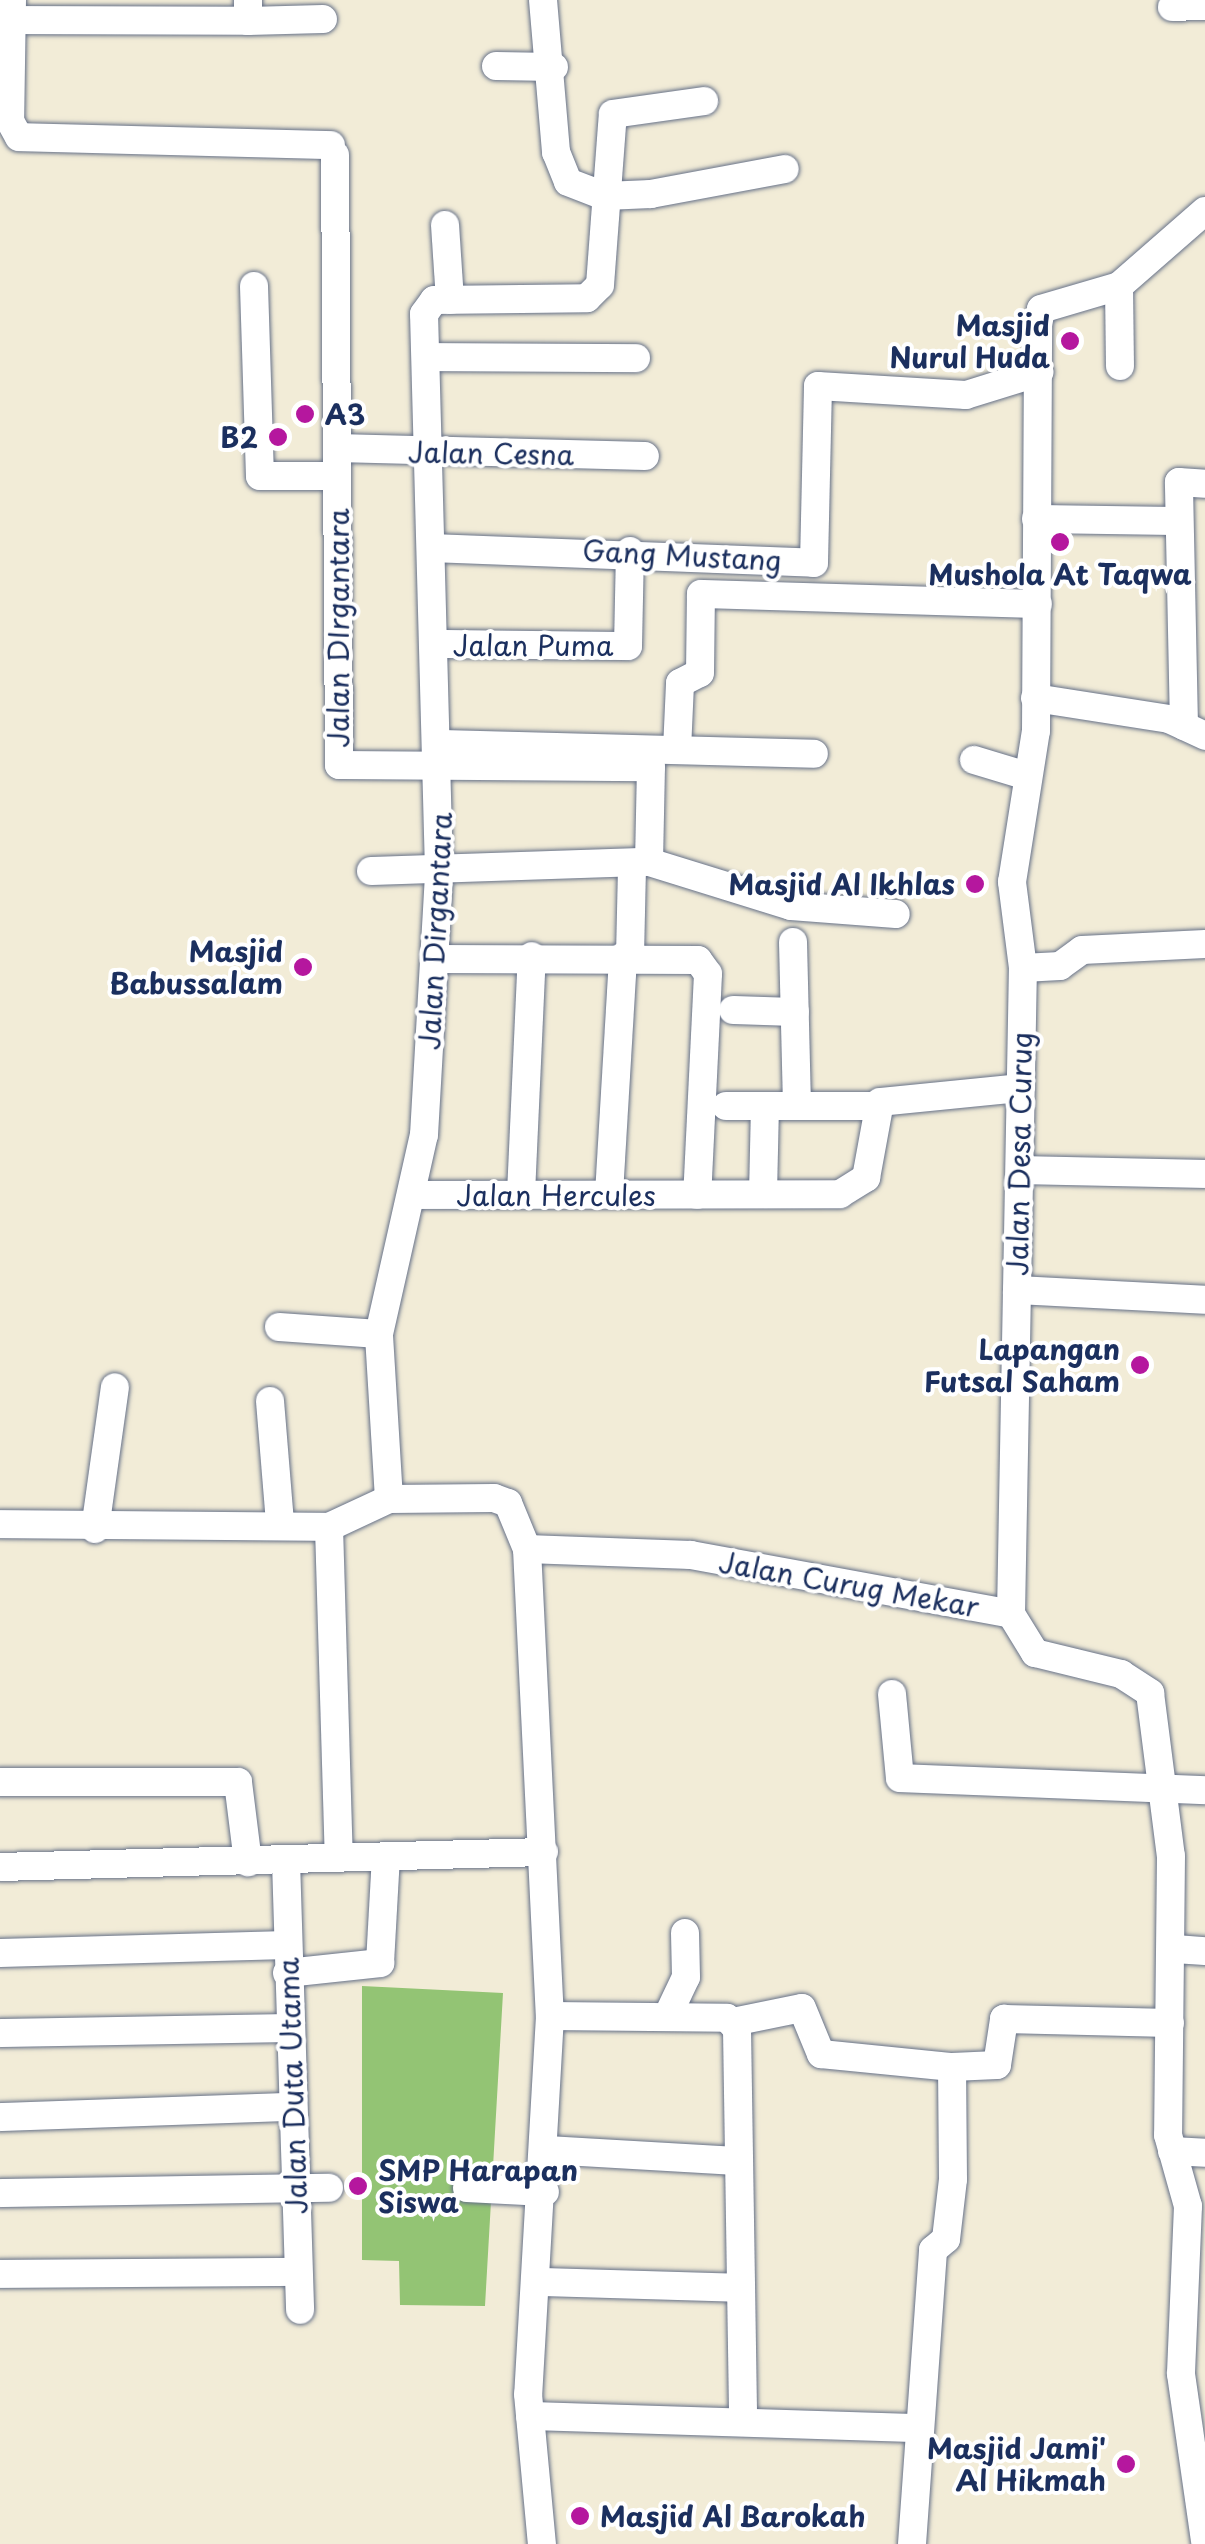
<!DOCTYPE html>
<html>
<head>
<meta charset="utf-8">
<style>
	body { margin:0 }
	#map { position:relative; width:1205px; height:2544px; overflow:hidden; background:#f2ecd7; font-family:"Playpen Sans",sans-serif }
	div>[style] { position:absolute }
	.green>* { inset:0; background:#93c474 }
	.roads { filter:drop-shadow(0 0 2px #667188) drop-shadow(0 0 2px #667188) }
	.minor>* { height:28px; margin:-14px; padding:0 14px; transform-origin:14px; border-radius:14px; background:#fff }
	.dots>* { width:28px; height:28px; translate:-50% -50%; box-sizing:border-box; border:5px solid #fff; border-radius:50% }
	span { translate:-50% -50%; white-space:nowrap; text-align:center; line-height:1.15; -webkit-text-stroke:8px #fff; paint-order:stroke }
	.poi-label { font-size:28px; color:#1b2f5e; font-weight:700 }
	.right { translate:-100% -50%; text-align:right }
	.left { translate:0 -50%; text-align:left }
	.street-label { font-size:28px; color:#1b2f5e }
</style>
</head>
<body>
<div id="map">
	<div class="green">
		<i style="clip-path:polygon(362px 1986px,503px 1993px,485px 2306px,400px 2305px,399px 2261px,362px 2260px)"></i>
	</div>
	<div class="roads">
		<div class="minor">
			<i style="left:12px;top:0;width:121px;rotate:90.9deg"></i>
			<i style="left:10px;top:121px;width:18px;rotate:61deg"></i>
			<i style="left:19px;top:137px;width:312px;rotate:1.5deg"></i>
			<i style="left:543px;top:0;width:153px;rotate:85.1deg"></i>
			<i style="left:556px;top:152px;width:32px;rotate:68deg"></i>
			<i style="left:568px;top:182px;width:40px;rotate:21deg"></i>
			<i style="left:605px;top:196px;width:46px;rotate:-2.5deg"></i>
			<i style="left:651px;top:194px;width:136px;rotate:-10.6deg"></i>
			<i style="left:1172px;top:7px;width:33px;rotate:-2deg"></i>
			<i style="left:0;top:20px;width:248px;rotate:0.2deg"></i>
			<i style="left:248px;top:21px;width:21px;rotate:-90deg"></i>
			<i style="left:248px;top:21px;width:75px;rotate:-1.5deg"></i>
			<i style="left:496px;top:66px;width:58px;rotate:1deg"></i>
			<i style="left:335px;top:155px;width:610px;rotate:89.62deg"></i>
			<i style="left:339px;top:765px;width:312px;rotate:0.4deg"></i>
			<i style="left:445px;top:225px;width:75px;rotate:86.2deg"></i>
			<i style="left:254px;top:286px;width:190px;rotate:88.2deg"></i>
			<i style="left:260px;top:476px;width:77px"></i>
			<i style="left:1119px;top:286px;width:80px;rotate:89.3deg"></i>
			<i style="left:428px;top:357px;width:208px;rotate:0.3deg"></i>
			<i style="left:337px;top:448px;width:308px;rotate:1.5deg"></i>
			<i style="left:1036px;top:519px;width:141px;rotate:0.8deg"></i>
			<i style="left:432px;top:548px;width:382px;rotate:2.2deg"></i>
			<i style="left:814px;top:563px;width:177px;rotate:-88.7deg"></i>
			<i style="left:818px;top:386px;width:148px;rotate:3.5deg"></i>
			<i style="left:966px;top:395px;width:77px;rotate:-17.3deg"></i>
			<i style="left:438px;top:644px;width:190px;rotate:0.6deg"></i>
			<i style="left:628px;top:646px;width:95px;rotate:-88.8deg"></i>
			<i style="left:1035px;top:698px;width:136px;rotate:8.9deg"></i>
			<i style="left:1169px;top:719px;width:40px;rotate:25deg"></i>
			<i style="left:1184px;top:726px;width:244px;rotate:-91.2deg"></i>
			<i style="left:1179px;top:482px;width:26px;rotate:4deg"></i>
			<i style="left:442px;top:744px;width:372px;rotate:1.5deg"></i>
			<i style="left:677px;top:750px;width:67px;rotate:-87.4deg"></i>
			<i style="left:680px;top:683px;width:22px;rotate:-27deg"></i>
			<i style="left:700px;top:673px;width:79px;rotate:-89.3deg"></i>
			<i style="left:701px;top:594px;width:337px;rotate:1.7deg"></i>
			<i style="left:974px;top:760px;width:55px;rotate:16.8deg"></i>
			<i style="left:649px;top:862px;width:149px;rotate:17.2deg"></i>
			<i style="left:791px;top:906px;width:105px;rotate:4.4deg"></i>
			<i style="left:649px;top:862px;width:95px;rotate:-88.8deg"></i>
			<i style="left:371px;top:871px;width:278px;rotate:-1.9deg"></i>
			<i style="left:793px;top:942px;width:163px;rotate:88.6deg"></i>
			<i style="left:630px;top:956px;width:87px;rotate:-88.7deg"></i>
			<i style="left:435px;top:959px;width:263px;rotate:0.2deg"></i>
			<i style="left:698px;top:960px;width:17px;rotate:54deg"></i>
			<i style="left:708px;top:974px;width:221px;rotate:92.8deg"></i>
			<i style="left:1023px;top:968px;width:37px;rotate:-3deg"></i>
			<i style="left:1060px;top:966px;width:27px;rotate:-36deg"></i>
			<i style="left:1082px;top:950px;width:123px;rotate:-2.8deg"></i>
			<i style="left:733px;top:1010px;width:62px;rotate:1.8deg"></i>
			<i style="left:726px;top:1106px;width:147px"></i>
			<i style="left:1021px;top:1170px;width:184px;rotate:1.2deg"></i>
			<i style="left:521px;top:1194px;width:238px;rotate:-87.4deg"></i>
			<i style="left:609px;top:1194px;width:238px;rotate:-86.6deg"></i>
			<i style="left:763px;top:1194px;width:87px;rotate:-88.7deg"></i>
			<i style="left:416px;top:1195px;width:424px;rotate:-0.1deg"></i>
			<i style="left:840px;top:1194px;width:31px;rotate:-32deg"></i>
			<i style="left:866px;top:1178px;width:77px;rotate:-79.6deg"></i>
			<i style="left:880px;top:1102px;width:141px;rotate:-5.7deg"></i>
			<i style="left:1017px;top:1290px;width:188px;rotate:3deg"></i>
			<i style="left:279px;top:1327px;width:100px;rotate:4deg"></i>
			<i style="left:270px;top:1401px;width:122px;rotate:85.3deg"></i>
			<i style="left:389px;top:1499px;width:165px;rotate:-93.5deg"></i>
			<i style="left:379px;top:1334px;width:204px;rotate:-77.3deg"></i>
			<i style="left:424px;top:1135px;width:264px;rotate:-86.7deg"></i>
			<i style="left:439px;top:871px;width:557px;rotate:-91.54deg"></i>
			<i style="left:424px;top:314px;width:17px;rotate:-54deg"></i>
			<i style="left:434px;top:300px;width:153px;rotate:-0.7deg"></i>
			<i style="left:587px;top:298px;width:18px;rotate:-45deg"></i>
			<i style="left:600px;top:285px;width:171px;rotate:-85.7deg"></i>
			<i style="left:613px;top:114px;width:92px;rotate:-8.1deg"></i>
			<i style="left:0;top:1524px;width:329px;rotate:0.5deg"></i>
			<i style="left:329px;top:1527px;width:66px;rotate:-25deg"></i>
			<i style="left:389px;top:1499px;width:105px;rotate:-0.5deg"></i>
			<i style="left:494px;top:1498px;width:15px;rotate:20deg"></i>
			<i style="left:508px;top:1503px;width:50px;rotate:67.6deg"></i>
			<i style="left:527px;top:1549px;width:164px;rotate:2.1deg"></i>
			<i style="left:691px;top:1555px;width:325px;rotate:10.4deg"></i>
			<i style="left:1011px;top:1614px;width:46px;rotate:58.4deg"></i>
			<i style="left:1035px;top:1653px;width:89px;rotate:13.7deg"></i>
			<i style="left:1121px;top:1674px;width:35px;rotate:33deg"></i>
			<i style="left:1150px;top:1693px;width:164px;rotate:82.7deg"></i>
			<i style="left:1171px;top:1856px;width:279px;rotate:90.6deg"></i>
			<i style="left:1168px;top:2135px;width:74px;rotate:74.3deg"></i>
			<i style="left:1188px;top:2206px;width:168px;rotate:92.4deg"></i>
			<i style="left:1181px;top:2374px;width:169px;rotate:81.8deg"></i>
			<i style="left:329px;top:1527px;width:331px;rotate:88.3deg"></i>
			<i style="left:95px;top:1529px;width:143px;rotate:-82deg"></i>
			<i style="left:527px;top:1549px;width:468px;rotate:87.2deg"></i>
			<i style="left:550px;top:2016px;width:379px;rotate:93.3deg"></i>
			<i style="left:528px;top:2394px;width:151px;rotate:84.7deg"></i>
			<i style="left:1011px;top:1614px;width:646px;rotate:-88.94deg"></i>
			<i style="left:1023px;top:968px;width:87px;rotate:-97.3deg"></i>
			<i style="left:1012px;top:882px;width:153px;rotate:-81deg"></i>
			<i style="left:1036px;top:731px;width:406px;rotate:-89.7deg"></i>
			<i style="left:1038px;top:325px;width:16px;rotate:-79deg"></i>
			<i style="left:1041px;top:309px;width:81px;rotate:-16.4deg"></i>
			<i style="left:1119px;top:286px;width:114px;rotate:-41.1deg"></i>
			<i style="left:892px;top:1694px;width:84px;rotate:84.6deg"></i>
			<i style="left:900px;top:1778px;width:305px;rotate:2.3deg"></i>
			<i style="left:0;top:1782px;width:238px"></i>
			<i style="left:238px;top:1782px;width:81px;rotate:82.9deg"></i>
			<i style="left:286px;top:1861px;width:449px;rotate:88.2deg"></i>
			<i style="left:0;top:1867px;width:544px;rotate:-1.58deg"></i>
			<i style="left:1175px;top:1949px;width:30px;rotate:4deg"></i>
			<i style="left:0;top:1953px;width:287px;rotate:-1.6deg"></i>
			<i style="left:287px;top:1973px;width:94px;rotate:-6.1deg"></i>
			<i style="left:380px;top:1963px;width:106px;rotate:-86.8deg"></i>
			<i style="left:550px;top:2016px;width:177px;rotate:0.6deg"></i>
			<i style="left:727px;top:2018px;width:15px;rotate:48deg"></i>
			<i style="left:737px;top:2029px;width:393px;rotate:89.1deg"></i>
			<i style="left:667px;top:2017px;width:44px;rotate:-64.6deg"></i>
			<i style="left:686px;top:1977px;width:44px;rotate:-91.3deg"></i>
			<i style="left:733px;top:2022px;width:70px;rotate:-11.5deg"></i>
			<i style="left:802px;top:2008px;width:50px;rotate:67.6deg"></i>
			<i style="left:821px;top:2054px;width:132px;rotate:5.7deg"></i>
			<i style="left:952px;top:2067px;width:45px;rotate:-2.5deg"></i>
			<i style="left:997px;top:2065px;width:47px;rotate:-81.3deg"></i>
			<i style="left:1004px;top:2019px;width:166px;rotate:1.4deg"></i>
			<i style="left:0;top:2033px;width:290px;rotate:-1deg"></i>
			<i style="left:0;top:2117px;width:293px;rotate:-2deg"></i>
			<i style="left:547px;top:2150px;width:190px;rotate:3.3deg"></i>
			<i style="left:1172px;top:2151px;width:33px;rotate:3deg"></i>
			<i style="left:467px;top:2188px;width:78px;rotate:2.9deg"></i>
			<i style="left:0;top:2193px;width:329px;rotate:-0.9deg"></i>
			<i style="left:0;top:2274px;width:298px;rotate:-0.4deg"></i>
			<i style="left:540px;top:2282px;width:200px;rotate:1.7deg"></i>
			<i style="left:530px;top:2416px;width:385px;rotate:1.8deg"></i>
			<i style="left:912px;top:2544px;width:295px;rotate:-85.9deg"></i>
			<i style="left:933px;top:2250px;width:17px;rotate:-40deg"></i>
			<i style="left:946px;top:2239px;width:60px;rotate:-83.3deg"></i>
			<i style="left:953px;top:2179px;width:112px;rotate:-90.5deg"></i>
		</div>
	</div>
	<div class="dots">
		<i style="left:1070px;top:341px;background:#b5179e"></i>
		<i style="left:305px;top:414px;background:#b5179e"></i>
		<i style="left:278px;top:437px;background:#b5179e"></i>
		<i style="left:1060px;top:542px;background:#b5179e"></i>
		<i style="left:975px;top:884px;background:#b5179e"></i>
		<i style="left:303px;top:967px;background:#b5179e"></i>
		<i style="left:1140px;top:1365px;background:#b5179e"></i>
		<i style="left:358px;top:2186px;background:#b5179e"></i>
		<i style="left:1126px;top:2464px;background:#b5179e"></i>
		<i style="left:580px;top:2516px;background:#b5179e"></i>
	</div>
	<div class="poi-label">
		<span class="right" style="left:1050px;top:341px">Masjid<br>Nurul Huda</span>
		<span class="left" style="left:325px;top:414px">A3</span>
		<span class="right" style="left:258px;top:437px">B2</span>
		<span style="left:1060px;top:574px">Mushola At Taqwa</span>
		<span class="right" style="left:955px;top:884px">Masjid Al Ikhlas</span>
		<span class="right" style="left:283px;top:967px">Masjid<br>Babussalam</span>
		<span class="right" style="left:1120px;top:1365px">Lapangan<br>Futsal Saham</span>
		<span class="left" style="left:378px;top:2186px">SMP Harapan<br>Siswa</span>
		<span class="right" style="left:1106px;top:2464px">Masjid Jami'<br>Al Hikmah</span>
		<span class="left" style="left:600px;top:2516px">Masjid Al Barokah</span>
	</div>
	<div class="street-label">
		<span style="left:491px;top:453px;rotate:1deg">Jalan Cesna</span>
		<span style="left:682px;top:555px;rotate:3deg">Gang Mustang</span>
		<span style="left:338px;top:628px;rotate:-90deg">Jalan DIrgantara</span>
		<span style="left:533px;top:645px">Jalan Puma</span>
		<span style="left:435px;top:931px;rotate:-87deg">Jalan Dirgantara</span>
		<span style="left:1019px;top:1154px;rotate:-89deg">Jalan Desa Curug</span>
		<span style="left:556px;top:1195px">Jalan Hercules</span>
		<span style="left:849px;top:1584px;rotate:10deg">Jalan Curug Mekar</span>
		<span style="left:292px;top:2086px;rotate:-92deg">Jalan Duta Utama</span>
	</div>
</div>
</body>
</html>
